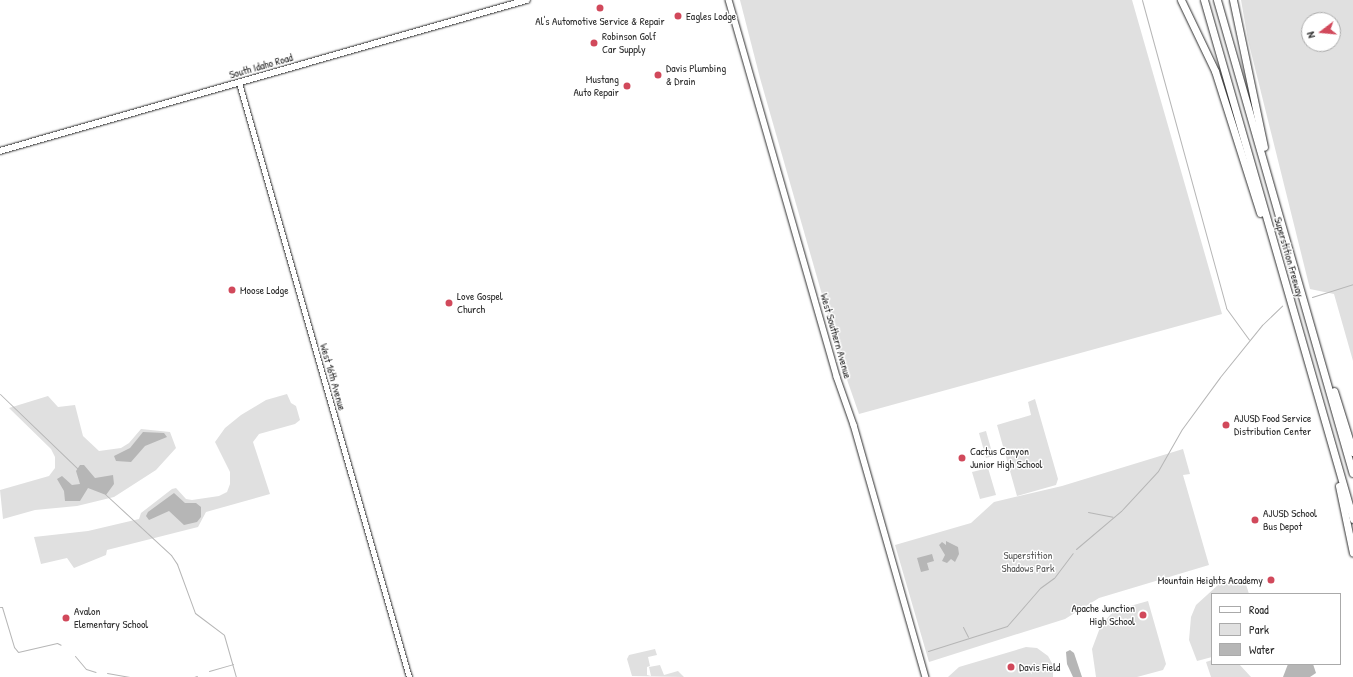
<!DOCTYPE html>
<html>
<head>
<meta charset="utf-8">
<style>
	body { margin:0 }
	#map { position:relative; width:1353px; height:677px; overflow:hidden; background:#fff; font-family:"Patrick Hand",sans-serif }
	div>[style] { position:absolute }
	.green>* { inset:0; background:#e0e0e0 }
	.water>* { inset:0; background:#b6b6b6 }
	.stream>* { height:1px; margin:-0.5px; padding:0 0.5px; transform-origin:0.5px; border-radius:0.5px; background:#b6b6b6 }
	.roads { filter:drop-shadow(0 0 1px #2b2b2b) drop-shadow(0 0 1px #2b2b2b) }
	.tertiary>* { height:5px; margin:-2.5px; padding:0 2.5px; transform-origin:2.5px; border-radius:2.5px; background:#fff }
	.secondary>* { height:5.5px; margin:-2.75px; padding:0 2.75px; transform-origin:2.75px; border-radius:2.75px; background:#fff }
	.motorway>* { height:7px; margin:-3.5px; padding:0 3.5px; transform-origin:3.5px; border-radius:3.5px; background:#fff }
	.dots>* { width:11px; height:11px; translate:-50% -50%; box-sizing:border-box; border:2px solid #fff; border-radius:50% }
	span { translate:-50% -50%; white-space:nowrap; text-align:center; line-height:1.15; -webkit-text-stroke:3px #fff; paint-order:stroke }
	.poi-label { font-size:11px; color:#2b2b2b }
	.left { translate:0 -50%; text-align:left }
	.right { translate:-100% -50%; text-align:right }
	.street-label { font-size:11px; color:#2b2b2b }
	.park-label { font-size:11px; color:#585858 }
	.legend { position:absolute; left:1211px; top:593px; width:130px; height:72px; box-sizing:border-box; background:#fff; border:1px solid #aaa; margin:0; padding:5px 7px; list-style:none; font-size:12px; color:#2b2b2b }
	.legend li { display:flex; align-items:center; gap:8px; height:20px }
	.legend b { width:20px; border:1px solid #aaa }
	.north { position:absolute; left:1301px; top:12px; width:40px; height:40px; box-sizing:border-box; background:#fff; border:1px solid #aaa; border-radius:50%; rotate:254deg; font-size:11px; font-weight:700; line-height:16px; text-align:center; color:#2b2b2b }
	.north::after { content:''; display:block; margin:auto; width:14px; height:18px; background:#d1495b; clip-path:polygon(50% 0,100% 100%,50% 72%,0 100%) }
</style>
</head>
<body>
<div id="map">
	<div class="green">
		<i style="clip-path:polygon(740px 0,1132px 0,1222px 314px,859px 414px,843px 368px,760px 78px)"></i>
		<i style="clip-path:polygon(evenodd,1241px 0,1353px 0,1353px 361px,1334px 294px,1310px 289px,1248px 40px,1241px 0,1309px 20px,1333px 20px,1333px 44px,1309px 44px,1309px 20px)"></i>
		<i style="clip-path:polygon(287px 394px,291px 403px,296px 406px,300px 420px,295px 424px,259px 434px,253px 442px,270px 494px,206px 512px,198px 527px,107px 550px,106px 555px,74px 568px,67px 558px,41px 564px,34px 537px,88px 531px,139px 519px,141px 513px,172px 489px,176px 488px,186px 499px,192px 500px,219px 496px,227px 492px,230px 484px,230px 472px,215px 442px,225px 428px,241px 415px,266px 400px)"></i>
		<i style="clip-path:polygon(48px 396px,58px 407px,75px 405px,83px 436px,99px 451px,121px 448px,129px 443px,141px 429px,170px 432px,176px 448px,156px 470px,114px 497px,77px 506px,35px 510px,3px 519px,0 490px,49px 476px,55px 468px,55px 457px,51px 449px,9px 408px)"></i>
		<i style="clip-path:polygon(1035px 399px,1058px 479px,1056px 485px,1017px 496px,997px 425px,1031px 415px,1028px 402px)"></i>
		<i style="clip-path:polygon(986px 431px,993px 456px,986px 458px,979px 433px)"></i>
		<i style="clip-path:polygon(1183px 449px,1190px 474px,1183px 475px,1209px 565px,1099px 598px,1065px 619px,929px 662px,895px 545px,971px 523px,994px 502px,1062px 486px)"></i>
		<i style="clip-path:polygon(988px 468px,996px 495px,980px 499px,972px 472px)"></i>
		<i style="clip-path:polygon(1244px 578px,1249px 594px,1212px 594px,1212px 657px,1197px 661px,1189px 640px,1191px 617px,1196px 605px,1218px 585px)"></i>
		<i style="clip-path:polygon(1148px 601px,1166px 664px,1163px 670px,1137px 677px,1096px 677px,1092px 649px,1101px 625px,1111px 614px,1123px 608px)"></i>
		<i style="clip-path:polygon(1026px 647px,1037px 648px,1048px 656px,1053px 665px,1053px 677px,948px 677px,959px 667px)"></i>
		<i style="clip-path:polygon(655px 649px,657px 655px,648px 657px,650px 666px,647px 667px,647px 675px,651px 676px,649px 667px,660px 665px,664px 675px,678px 671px,684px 677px,632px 676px,627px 659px,629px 655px)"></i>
		<i style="clip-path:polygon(1212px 660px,1212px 664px,1239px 664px,1251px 677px,1211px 677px,1206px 662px)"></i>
	</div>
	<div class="water">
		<i style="clip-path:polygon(143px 432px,164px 433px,167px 437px,145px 446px,131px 462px,116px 461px,114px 456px,130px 448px)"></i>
		<i style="clip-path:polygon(80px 465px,84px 465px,95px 478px,113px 475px,114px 484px,106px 495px,88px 488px,80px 501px,65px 501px,64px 491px,57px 479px,62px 476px,72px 485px,80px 484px,76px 471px)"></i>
		<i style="clip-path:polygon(174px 493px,185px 503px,196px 503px,201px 507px,201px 517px,197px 522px,184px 525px,169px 511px,149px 520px,146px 516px,148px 512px)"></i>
		<i style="clip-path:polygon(946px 541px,958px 547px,959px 554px,955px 562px,951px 559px,947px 563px,942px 561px,945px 555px,939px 545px,942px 542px,946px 545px)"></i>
		<i style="clip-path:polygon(932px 554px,934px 561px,927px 563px,929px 570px,921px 572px,917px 558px)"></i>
		<i style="clip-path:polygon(1070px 650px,1074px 653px,1082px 677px,1073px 677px,1067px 664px,1066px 652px)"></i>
		<i style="clip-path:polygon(1288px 664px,1313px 664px,1316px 673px,1310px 677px,1283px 677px)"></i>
	</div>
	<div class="stream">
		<i style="left:1142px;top:0;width:319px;rotate:74.7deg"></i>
		<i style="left:1226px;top:308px;width:39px;rotate:54deg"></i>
		<i style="left:1312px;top:297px;width:43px;rotate:-17.6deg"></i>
		<i style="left:0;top:394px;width:107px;rotate:43.9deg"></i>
		<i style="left:105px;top:494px;width:90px;rotate:42.7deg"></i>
		<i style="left:171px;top:555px;width:11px;rotate:56deg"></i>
		<i style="left:177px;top:564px;width:52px;rotate:69.8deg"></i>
		<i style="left:195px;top:613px;width:36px;rotate:37deg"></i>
		<i style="left:224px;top:635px;width:44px;rotate:74.1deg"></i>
		<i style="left:1088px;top:512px;width:25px;rotate:11deg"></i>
		<i style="left:1076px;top:549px;width:59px;rotate:-40.2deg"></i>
		<i style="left:1121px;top:511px;width:54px;rotate:-47.2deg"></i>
		<i style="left:1158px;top:471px;width:48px;rotate:-60.3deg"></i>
		<i style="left:1182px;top:429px;width:64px;rotate:-53.8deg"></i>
		<i style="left:1220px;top:377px;width:67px;rotate:-51.1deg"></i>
		<i style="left:1262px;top:325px;width:28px;rotate:-44deg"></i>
		<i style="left:0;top:607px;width:2px"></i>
		<i style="left:2px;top:607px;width:42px;rotate:73.3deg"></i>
		<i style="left:14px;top:647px;width:6px;rotate:51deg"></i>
		<i style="left:18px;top:652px;width:40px;rotate:-13deg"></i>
		<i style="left:57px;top:643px;width:4px;rotate:27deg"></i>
		<i style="left:963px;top:627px;width:11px;rotate:63deg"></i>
		<i style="left:928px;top:651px;width:83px;rotate:-17.6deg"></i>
		<i style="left:1007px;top:626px;width:50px;rotate:-49deg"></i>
		<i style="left:1040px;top:588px;width:17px;rotate:-36deg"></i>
		<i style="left:1054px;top:578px;width:31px;rotate:-53deg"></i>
		<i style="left:75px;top:656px;width:17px;rotate:50deg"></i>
		<i style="left:86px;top:669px;width:10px;rotate:17deg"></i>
		<i style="left:209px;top:671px;width:25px;rotate:-16deg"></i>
		<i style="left:107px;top:673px;width:23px;rotate:10deg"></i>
		<i style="left:194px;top:677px;width:3px;rotate:-18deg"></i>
	</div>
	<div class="roads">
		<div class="tertiary">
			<i style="left:239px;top:83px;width:618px;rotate:74.03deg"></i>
		</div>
		<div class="secondary">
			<i style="left:729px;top:0;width:392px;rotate:74deg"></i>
			<i style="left:837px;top:377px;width:51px;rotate:70.5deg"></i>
			<i style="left:854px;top:425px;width:262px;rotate:74.1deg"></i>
			<i style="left:0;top:151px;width:548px;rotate:-15.99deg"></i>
		</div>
		<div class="motorway">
			<i style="left:1181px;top:0;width:79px;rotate:64.4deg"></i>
			<i style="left:1215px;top:71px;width:149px;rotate:72.4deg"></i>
			<i style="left:1204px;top:0;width:540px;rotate:73.98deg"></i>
			<i style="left:1217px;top:0;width:492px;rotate:74deg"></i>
			<i style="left:1233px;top:0;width:150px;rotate:78.1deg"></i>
			<i style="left:1334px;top:391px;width:64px;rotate:72.7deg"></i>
			<i style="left:1339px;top:486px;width:68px;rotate:78.2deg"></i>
		</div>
	</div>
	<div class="dots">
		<i style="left:600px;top:8px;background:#d1495b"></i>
		<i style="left:678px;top:16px;background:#d1495b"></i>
		<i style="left:594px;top:43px;background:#d1495b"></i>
		<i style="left:658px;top:75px;background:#d1495b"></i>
		<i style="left:627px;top:86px;background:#d1495b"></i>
		<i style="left:232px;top:290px;background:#d1495b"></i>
		<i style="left:449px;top:303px;background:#d1495b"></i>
		<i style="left:1226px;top:425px;background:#d1495b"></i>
		<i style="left:962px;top:458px;background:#d1495b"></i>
		<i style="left:1255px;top:520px;background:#d1495b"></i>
		<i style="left:1271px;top:580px;background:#d1495b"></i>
		<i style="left:1143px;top:615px;background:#d1495b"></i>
		<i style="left:66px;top:618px;background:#d1495b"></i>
		<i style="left:1011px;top:667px;background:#d1495b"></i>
	</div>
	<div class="poi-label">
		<span class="left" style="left:686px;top:16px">Eagles Lodge</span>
		<span style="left:600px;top:21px">Al's Automotive Service &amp; Repair</span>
		<span class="left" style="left:602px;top:43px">Robinson Golf<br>Car Supply</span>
		<span class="left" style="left:666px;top:75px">Davis Plumbing<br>&amp; Drain</span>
		<span class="right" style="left:619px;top:86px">Mustang<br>Auto Repair</span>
		<span class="left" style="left:240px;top:290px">Moose Lodge</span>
		<span class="left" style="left:457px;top:303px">Love Gospel<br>Church</span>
		<span class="left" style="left:1234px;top:425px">AJUSD Food Service<br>Distribution Center</span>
		<span class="left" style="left:970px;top:458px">Cactus Canyon<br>Junior High School</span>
		<span class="left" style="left:1263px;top:520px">AJUSD School<br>Bus Depot</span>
		<span class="right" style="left:1263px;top:580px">Mountain Heights Academy</span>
		<span class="right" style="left:1135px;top:615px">Apache Junction<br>High School</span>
		<span class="left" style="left:74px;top:618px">Avalon<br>Elementary School</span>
		<span class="left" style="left:1019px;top:667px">Davis Field</span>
	</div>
	<div class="street-label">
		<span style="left:261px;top:66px;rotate:-16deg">South Idaho Road</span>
		<span style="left:1289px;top:257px;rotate:74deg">Superstition Freeway</span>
		<span style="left:836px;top:336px;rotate:74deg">West Southern Avenue</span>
		<span style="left:333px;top:377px;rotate:74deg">West 16th Avenue</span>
	</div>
	<div class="park-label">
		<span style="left:1028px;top:562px">Superstition<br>Shadows Park</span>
	</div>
	<ul class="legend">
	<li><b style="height:5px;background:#fff"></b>Road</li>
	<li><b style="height:11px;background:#e0e0e0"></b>Park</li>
	<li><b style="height:11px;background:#b6b6b6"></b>Water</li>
	</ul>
	<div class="north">N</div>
</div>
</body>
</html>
